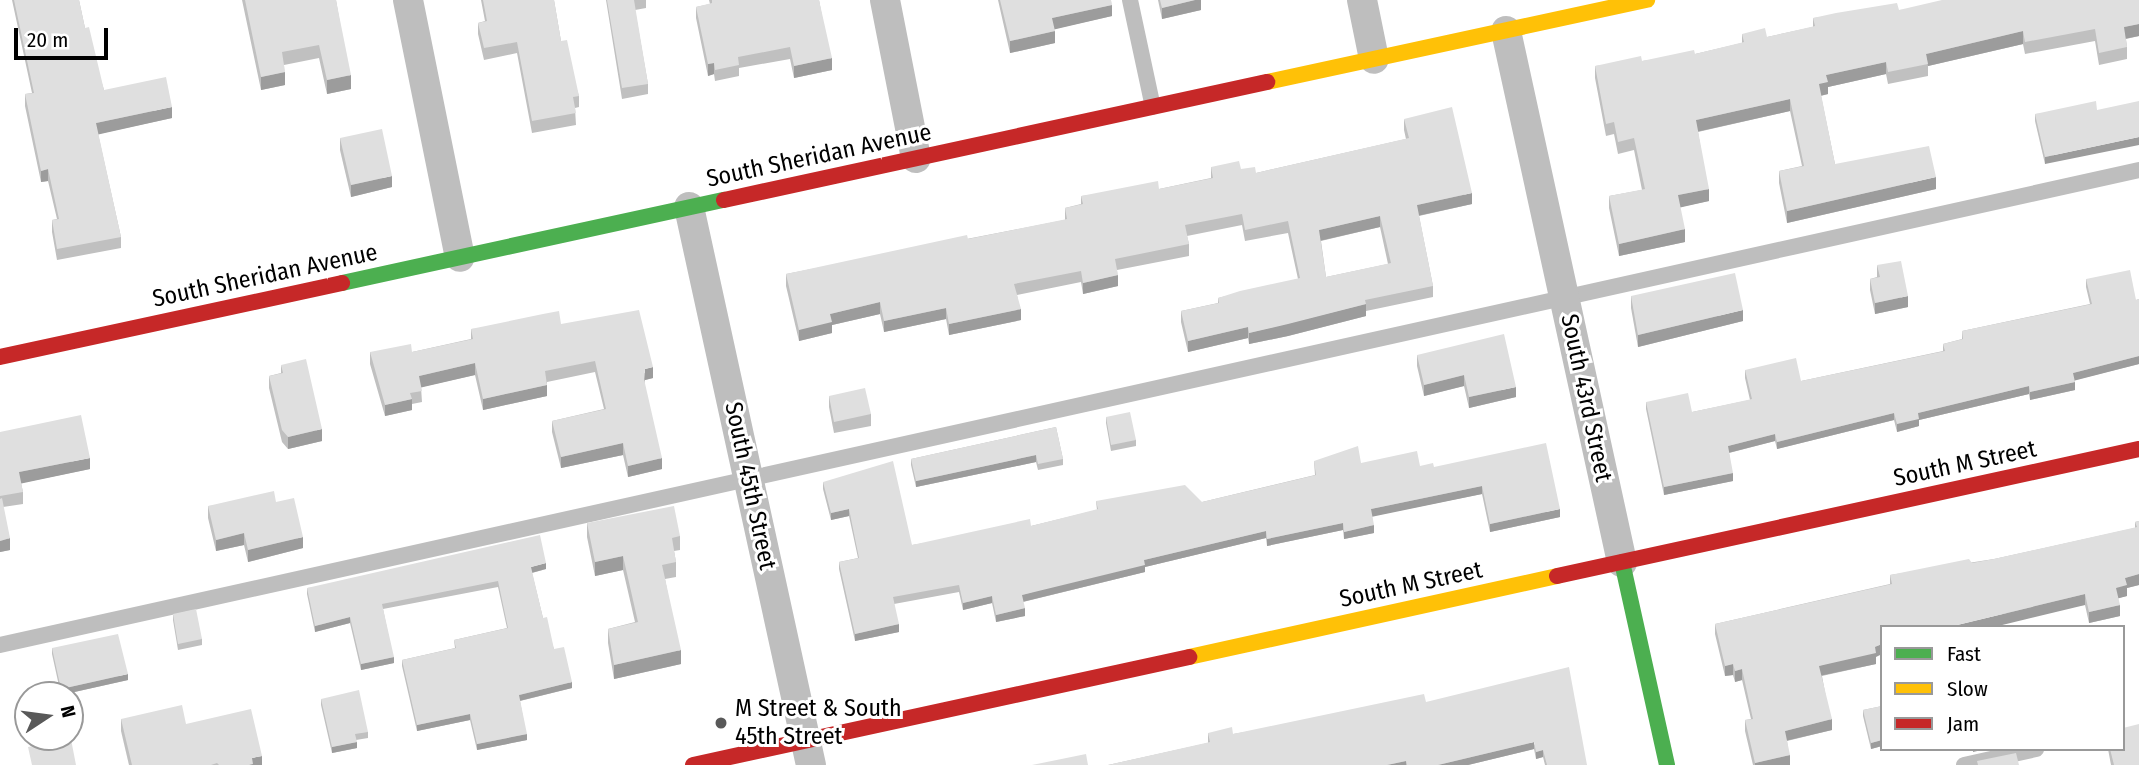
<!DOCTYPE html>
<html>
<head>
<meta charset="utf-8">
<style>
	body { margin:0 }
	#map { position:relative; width:2139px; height:765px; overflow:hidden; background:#fff; font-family:"Fira Sans Condensed",sans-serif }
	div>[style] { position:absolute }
	.lane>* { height:16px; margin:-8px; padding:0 8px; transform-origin:8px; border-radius:8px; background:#bebebe }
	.street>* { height:30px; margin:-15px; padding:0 15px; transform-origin:15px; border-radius:15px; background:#bebebe }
	.fast>* { height:16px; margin:-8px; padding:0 8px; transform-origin:8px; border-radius:8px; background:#4caf50 }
	.slow>* { height:16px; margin:-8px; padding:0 8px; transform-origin:8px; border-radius:8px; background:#ffc107 }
	.jam>* { height:16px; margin:-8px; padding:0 8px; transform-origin:8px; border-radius:8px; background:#c62828 }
	.wall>* { inset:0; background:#c0c0c0 }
	.shaded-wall>* { inset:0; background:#9c9c9c }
	.building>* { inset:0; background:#dfdfdf }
	.dots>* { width:19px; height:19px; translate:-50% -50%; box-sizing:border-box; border:4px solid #fff; border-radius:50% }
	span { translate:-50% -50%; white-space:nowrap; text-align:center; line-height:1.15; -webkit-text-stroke:6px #fff; paint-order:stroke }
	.street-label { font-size:24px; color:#000 }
	.poi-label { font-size:24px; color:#000 }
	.left { translate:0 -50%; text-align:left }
	.legend { position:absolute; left:1880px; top:625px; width:245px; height:126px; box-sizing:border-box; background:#fff; border:2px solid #999; margin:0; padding:9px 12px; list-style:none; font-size:21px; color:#000 }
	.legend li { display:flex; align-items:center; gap:14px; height:35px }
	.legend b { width:35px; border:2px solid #999 }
	.north { position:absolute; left:14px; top:681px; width:70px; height:70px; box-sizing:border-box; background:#fff; border:2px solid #999; border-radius:50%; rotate:77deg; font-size:19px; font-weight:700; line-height:28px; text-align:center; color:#000 }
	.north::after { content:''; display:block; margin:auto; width:24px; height:32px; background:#595959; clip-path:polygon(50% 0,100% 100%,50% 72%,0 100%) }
	.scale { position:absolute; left:14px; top:28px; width:94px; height:32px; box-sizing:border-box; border:4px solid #000; border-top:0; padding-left:9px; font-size:21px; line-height:24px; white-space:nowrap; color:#000; -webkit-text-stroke:5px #fff; paint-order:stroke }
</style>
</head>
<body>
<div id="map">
	<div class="lane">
		<i style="left:1130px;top:0;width:109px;rotate:77.9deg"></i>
		<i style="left:0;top:645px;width:2191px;rotate:-12.52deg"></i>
		<i style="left:1964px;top:765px;width:74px;rotate:-12.5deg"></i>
	</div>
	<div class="street">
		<i style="left:408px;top:0;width:262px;rotate:78.6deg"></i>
		<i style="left:885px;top:0;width:161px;rotate:78.9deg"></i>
		<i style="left:1362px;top:0;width:60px;rotate:78.5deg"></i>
		<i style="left:1506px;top:31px;width:544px;rotate:77.68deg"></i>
		<i style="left:689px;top:207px;width:571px;rotate:77.67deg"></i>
	</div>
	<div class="fast">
		<i style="left:342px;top:283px;width:391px;rotate:-12.3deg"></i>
		<i style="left:1622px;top:562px;width:208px;rotate:77.5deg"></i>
	</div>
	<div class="slow">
		<i style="left:1267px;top:82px;width:389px;rotate:-12.2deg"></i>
		<i style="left:1189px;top:657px;width:377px;rotate:-12.4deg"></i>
	</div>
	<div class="jam">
		<i style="left:724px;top:200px;width:556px;rotate:-12.26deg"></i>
		<i style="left:0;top:357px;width:350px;rotate:-12.2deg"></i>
		<i style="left:1557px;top:576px;width:596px;rotate:-12.31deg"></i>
		<i style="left:693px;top:765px;width:508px;rotate:-12.28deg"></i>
	</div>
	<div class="wall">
		<i style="clip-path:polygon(12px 0,79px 0,85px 28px,104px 90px,172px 118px,98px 134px,121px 237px,121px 248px,57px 260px,52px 232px,52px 220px,57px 219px,48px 181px,41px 182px,25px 106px,25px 94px,32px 93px)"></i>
		<i style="clip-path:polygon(242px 0,336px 0,351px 89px,327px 94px,319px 58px,284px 65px,285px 85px,261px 90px)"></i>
		<i style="clip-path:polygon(481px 0,554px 0,561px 41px,579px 96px,579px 107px,575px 108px,576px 125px,532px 133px,517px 53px,484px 60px,478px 34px,478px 23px,485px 21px)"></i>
		<i style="clip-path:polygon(606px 0,646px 0,646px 8px,635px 10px,648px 84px,648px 94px,622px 99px)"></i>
		<i style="clip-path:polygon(709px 0,819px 0,832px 70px,794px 78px,790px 59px,739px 68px,739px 76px,715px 81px,714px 74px,708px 76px,696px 18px,696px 7px,710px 4px)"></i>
		<i style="clip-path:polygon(998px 0,1111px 0,1112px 16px,1054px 29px,1055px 43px,1010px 53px)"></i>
		<i style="clip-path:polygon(1158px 0,1201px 0,1201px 10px,1162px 19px)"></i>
		<i style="clip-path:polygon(2139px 0,2139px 36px,2126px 39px,2127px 47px,2127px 59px,2099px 65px,2095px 41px,2025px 54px,2023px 44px,1928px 66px,1928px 76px,1888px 84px,1886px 74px,1828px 87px,1828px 94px,1821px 96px,1835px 164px,1936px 189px,1787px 223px,1779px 183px,1779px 171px,1802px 166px,1790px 111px,1698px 132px,1709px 201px,1680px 207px,1685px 242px,1619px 256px,1609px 208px,1609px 196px,1642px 190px,1634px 150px,1618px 154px,1614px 134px,1606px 136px,1595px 78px,1595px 66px,1642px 61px,1695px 54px,1742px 43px,1742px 34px,1767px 37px,1813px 27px,1813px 18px,1899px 10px)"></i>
		<i style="clip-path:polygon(2097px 110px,2045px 164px,2035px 121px,2035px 114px)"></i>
		<i style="clip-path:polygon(evenodd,1404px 119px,1472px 204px,1419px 216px,1433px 286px,1433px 297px,1366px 311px,1366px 316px,1288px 336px,1249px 344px,1248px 338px,1188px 352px,1181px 322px,1181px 311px,1218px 303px,1218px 298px,1298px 279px,1288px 233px,1245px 241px,1242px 225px,1187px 236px,1189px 244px,1189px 256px,1117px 270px,1118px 286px,1083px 294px,1081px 282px,1017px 295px,1021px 320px,949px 335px,946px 319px,884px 332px,880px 314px,832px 325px,832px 333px,799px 341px,786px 286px,786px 274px,1065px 220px,1065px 208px,1081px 204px,1081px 196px,1159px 189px,1211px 178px,1211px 167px,1241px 169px,1256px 173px,1406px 139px,1404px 130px,1404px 119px,1380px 227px,1388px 264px,1326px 277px,1321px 241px,1380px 227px)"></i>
		<i style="clip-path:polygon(340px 138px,392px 187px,351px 197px,340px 150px)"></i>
		<i style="clip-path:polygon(1877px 265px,1908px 307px,1875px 314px,1870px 290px,1870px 279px,1877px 277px)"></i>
		<i style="clip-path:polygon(2086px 279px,2136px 300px,2139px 299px,2139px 364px,2075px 380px,2075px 390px,2030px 400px,2029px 394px,1919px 420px,1919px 426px,1897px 432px,1894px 420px,1777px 449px,1775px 441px,1729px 453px,1733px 481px,1664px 495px,1646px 409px,1646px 402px,1692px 412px,1750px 400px,1745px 378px,1745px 370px,1801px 381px,1943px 351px,1943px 344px,1962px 339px,1962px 331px,2090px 304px,2086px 287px)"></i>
		<i style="clip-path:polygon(1631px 296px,1743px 321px,1638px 347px,1631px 308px)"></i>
		<i style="clip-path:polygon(561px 324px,653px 378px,645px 380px,644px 382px,662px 469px,628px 477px,623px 455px,561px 468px,552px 432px,552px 421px,604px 409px,595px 372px,547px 382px,547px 396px,483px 410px,475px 375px,421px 387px,422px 402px,412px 404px,412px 410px,385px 416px,370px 364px,370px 352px,412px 352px,471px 339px,471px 329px)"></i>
		<i style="clip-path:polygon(1417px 355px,1516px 397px,1469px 408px,1464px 386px,1424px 396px,1417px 366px)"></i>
		<i style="clip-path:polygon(281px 365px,322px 441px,288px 449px,282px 442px,269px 388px,269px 376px,281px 373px)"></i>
		<i style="clip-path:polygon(829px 396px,871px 414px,871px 426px,834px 433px,829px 407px)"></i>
		<i style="clip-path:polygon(1106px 417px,1136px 440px,1136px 446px,1111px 451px,1106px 423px)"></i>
		<i style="clip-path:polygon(1056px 427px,1063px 459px,1063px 465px,1038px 470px,1036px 462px,916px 487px,911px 465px,911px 459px)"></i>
		<i style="clip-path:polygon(0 432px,90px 469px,21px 483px,23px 492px,23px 504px,3px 507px,10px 550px,0 552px)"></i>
		<i style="clip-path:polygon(1314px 461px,1434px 467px,1560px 517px,1490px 532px,1482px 494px,1372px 516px,1374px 533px,1344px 539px,1343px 530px,1267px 546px,1266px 538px,1145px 567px,1145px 572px,1023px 602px,1025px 616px,996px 622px,992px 603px,963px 610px,959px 592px,894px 604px,899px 632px,855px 641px,839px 569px,839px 562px,858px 558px,849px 516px,831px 520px,823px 489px,823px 482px,912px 545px,1031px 526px,1097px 510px,1096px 501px,1202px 502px,1315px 475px)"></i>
		<i style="clip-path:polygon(276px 502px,303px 548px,248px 562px,244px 545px,216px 551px,208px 518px,208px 506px)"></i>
		<i style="clip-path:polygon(2139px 521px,2139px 585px,2127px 588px,2127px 596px,2118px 598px,2120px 616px,2089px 623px,2085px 605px,1882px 627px,1876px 657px,1876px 664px,1822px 676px,1832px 730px,1787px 741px,1790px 765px,1753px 765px,1745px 731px,1745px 720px,1751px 719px,1742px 680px,1735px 682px,1733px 675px,1725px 676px,1715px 634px,1715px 624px,1890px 584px,1890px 575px,1994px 559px,2135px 528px,2135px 522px)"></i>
		<i style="clip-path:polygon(587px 523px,680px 536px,680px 550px,674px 551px,676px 562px,676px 577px,665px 579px,681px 664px,614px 679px,608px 643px,608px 629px,635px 622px,623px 570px,595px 576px,587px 537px)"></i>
		<i style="clip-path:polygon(546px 569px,532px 573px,543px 618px,554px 649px,572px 688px,520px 701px,527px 740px,477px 750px,470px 720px,417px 731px,402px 666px,402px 660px,455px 648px,454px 640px,507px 628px,498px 587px,383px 609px,394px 663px,361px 670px,350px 623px,315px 632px,307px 594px,307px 588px)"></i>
		<i style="clip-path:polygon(173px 614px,202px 639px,202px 645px,178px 650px,173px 620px)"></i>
		<i style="clip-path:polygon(52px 648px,128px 680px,61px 695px,52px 654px)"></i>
		<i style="clip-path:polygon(321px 699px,368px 732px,368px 738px,356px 740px,357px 748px,332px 753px,321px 705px)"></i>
		<i style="clip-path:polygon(1426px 702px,1587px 765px,1545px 765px,1543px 757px,1536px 759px,1534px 749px,1468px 765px,1108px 765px,1208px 743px,1208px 733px,1233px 734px)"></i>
		<i style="clip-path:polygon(1882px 706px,1882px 746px,1871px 749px,1863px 716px,1863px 710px)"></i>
		<i style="clip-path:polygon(121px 719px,186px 724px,262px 765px,129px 765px,121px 731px)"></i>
		<i style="clip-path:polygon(2108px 749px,2123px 749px,2139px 765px,2111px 765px)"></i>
	</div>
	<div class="shaded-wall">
		<i style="clip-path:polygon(1195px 0,1201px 0,1201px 10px,1162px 19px,1162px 8px)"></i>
		<i style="clip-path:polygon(1112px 5px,1112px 16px,1052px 30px,1052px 18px)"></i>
		<i style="clip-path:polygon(2139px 24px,2139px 36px,2124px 39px,2124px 27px)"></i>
		<i style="clip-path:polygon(1055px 31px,1055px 43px,1010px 53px,1010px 41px)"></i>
		<i style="clip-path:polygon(2023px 31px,2023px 44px,1928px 66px,1926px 54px)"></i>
		<i style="clip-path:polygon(832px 58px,832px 70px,794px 78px,794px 66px)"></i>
		<i style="clip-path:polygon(1886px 62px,1886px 74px,1828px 87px,1828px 94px,1819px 96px,1819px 84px,1826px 75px)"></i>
		<i style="clip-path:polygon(714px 63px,714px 74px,708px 76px,708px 64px)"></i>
		<i style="clip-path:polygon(285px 72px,285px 85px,261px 90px,261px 77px)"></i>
		<i style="clip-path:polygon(351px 75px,351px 89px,327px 94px,327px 80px)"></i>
		<i style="clip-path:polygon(1790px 99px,1790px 111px,1696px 132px,1696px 120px)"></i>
		<i style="clip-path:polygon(172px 107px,172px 118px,96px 135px,96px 123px)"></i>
		<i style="clip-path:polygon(2139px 137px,2139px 145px,2045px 164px,2045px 157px)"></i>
		<i style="clip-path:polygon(48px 169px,48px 181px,41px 182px,41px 171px)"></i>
		<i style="clip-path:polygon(392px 176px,392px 187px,351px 197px,351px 185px)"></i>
		<i style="clip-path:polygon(1936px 177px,1936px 189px,1787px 223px,1787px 211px)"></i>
		<i style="clip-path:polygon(1709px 189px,1709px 201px,1678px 208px,1678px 195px)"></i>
		<i style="clip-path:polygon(1472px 193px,1472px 204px,1417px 216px,1417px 205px)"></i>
		<i style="clip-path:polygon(1380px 216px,1380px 227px,1319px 241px,1319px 230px)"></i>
		<i style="clip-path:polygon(1685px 229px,1685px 242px,1619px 256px,1619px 244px)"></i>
		<i style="clip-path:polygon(1118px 275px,1118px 286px,1083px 294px,1083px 283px)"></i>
		<i style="clip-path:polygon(1908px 296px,1908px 307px,1875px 314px,1875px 303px)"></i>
		<i style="clip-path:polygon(880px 302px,880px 314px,832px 325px,832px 333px,799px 341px,799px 330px,830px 314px)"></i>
		<i style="clip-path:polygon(1366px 304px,1366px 316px,1288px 336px,1249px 344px,1249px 333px)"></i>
		<i style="clip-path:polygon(946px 308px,946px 319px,884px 332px,884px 321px)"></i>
		<i style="clip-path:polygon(1021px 309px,1021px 320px,949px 335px,949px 324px)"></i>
		<i style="clip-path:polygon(1743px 310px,1743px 321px,1638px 347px,1638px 335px)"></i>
		<i style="clip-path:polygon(1248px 327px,1248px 338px,1188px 352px,1188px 341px)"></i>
		<i style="clip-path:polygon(2139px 356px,2139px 364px,2073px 381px,2073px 373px)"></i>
		<i style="clip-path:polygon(475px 363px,475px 375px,419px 388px,419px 376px)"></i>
		<i style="clip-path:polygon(653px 367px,653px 378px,645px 380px,644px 390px,645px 369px)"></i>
		<i style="clip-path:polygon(1464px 375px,1464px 386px,1424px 396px,1424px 385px)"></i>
		<i style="clip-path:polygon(2075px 382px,2075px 390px,2030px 400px,2030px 392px)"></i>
		<i style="clip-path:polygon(547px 385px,547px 396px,483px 410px,483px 399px)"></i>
		<i style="clip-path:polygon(2029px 386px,2029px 394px,1919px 420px,1919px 426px,1897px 432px,1897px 424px,1918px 413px)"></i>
		<i style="clip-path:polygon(1516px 387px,1516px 397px,1469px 408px,1469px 397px)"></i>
		<i style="clip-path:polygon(412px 399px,412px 410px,385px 416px,385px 405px)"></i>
		<i style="clip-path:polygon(1894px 413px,1894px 420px,1777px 449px,1777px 442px)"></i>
		<i style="clip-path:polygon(322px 429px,322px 441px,288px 449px,288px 437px)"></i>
		<i style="clip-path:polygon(1775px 434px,1775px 441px,1728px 453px,1728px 446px)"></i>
		<i style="clip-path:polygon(623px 443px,623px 455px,561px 468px,561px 457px)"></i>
		<i style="clip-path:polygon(1036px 455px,1036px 462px,916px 487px,916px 481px)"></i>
		<i style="clip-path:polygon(90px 458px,90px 469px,19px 484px,19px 472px)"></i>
		<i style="clip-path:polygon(662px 458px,662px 469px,628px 477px,628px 466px)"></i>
		<i style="clip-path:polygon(1733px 473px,1733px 481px,1664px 495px,1664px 487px)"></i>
		<i style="clip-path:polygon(1482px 486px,1482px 494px,1371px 517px,1371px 509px)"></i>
		<i style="clip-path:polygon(849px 509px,849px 516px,831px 520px,831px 513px)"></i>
		<i style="clip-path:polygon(1560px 509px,1560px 517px,1490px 532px,1490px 524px)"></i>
		<i style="clip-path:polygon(1343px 523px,1343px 530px,1267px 546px,1267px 539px)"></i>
		<i style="clip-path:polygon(1374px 525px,1374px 533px,1344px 539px,1344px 532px)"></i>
		<i style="clip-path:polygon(1266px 531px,1266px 538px,1145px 567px,1145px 572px,1022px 602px,1022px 595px,1144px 560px)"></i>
		<i style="clip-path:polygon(244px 533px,244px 545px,216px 551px,216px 540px)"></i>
		<i style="clip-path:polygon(303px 537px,303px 548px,248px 562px,248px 550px)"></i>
		<i style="clip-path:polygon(10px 538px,10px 550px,0 552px,0 541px)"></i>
		<i style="clip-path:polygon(623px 556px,623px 570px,595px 576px,595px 562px)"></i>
		<i style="clip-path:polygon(546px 563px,546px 569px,531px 573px,531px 567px)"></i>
		<i style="clip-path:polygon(2139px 574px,2139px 585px,2127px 588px,2127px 596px,2116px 599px,2116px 588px,2125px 578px)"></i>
		<i style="clip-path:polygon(2085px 594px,2085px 605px,1994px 627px,1949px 627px)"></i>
		<i style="clip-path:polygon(992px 596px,992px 603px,963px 610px,963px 603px)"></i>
		<i style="clip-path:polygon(2120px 605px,2120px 616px,2089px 623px,2089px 612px)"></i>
		<i style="clip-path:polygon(1025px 608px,1025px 616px,996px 622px,996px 615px)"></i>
		<i style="clip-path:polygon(350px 617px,350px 623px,315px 632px,315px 626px)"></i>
		<i style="clip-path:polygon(899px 624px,899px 632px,855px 641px,855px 634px)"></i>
		<i style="clip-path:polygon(1882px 644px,1882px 654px,1876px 657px,1876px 664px,1819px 676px,1819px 666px)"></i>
		<i style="clip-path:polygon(681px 650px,681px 664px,614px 679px,614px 665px)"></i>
		<i style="clip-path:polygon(394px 657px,394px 663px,361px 670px,361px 664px)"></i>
		<i style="clip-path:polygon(1733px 664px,1733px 675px,1725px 676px,1725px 666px)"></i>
		<i style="clip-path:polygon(1742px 669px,1742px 680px,1735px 682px,1735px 671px)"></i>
		<i style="clip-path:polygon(128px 674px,128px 680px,61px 695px,61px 689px)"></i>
		<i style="clip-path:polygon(572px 682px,572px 688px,519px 701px,519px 695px)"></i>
		<i style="clip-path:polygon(470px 714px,470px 720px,417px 731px,417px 725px)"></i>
		<i style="clip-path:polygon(1832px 719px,1832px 730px,1785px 741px,1785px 731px)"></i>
		<i style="clip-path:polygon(527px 734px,527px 740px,477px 750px,477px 744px)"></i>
		<i style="clip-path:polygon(1882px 740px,1882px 746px,1871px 749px,1871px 743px)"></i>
		<i style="clip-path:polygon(357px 742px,357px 748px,332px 753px,332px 747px)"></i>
		<i style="clip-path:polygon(1534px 742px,1534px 749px,1468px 765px,1438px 765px)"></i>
		<i style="clip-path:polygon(1973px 749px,1986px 749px,1973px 752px)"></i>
		<i style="clip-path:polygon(1543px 750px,1543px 757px,1536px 759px,1536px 752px)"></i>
		<i style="clip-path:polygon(1790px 755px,1790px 765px,1755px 765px,1755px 763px)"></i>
		<i style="clip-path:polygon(262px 756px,262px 765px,249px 765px,252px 758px)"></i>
		<i style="clip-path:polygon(1406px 761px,1406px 765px,1387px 765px)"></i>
	</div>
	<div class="building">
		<i style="clip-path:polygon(14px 0,79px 0,85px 28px,89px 27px,104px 90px,166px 77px,172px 107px,96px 123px,121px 237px,57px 249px,52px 220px,59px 219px,48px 169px,41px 171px,25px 94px,34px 93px)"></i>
		<i style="clip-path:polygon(245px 0,336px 0,351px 75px,327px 80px,319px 45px,282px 52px,285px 72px,261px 77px)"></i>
		<i style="clip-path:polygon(483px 0,554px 0,561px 41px,567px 40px,579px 96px,573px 97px,576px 113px,532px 121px,517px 42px,484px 48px,478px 23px,487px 21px)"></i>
		<i style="clip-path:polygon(607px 0,634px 0,648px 84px,622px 88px)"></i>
		<i style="clip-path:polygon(712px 0,819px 0,832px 58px,794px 66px,790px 47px,738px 57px,739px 65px,715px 70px,714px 63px,708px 64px,696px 7px,712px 3px)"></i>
		<i style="clip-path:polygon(1000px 0,1111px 0,1112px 5px,1052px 18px,1055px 31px,1010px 41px)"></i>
		<i style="clip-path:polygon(1160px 0,1195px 0,1162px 8px)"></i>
		<i style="clip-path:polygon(1942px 0,2139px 0,2139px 24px,2124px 27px,2127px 47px,2099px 53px,2095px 29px,2025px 42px,2023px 31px,1926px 54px,1928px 64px,1888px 72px,1886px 62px,1826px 75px,1828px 82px,1819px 84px,1835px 164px,1929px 146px,1936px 177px,1787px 211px,1779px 171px,1804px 166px,1790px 99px,1696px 120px,1709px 189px,1678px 195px,1685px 229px,1619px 244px,1609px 196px,1645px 189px,1634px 138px,1618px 142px,1614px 122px,1606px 124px,1595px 66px,1641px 56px,1642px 61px,1694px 50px,1695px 54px,1744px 42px,1742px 34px,1765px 28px,1767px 37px,1815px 26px,1813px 18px,1836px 13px,1897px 3px,1899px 10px)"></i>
		<i style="clip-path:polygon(2096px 101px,2097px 110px,2139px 101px,2139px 137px,2045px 157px,2035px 114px)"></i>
		<i style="clip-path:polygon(evenodd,1452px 107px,1472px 193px,1417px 205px,1433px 286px,1365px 300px,1366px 304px,1288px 324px,1249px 333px,1248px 327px,1188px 341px,1181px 311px,1219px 303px,1218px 298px,1240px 291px,1300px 278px,1288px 221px,1245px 230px,1242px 214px,1185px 225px,1189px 244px,1115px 259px,1118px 275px,1083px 283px,1081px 271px,1014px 284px,1021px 309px,949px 324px,946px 308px,884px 321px,880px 302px,830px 314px,832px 322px,799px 330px,786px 274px,967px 235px,968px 239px,1067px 219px,1065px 208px,1083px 204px,1081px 196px,1158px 181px,1159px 189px,1213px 178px,1211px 167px,1239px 161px,1241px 169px,1255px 167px,1256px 173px,1409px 138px,1404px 119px,1452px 107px,1380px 216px,1391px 263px,1326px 277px,1319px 230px,1380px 216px)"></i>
		<i style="clip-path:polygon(382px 129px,392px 176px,351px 185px,340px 138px)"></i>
		<i style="clip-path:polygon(1901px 261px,1908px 296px,1875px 303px,1870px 279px,1880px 277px,1877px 265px)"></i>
		<i style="clip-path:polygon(2130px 270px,2136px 300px,2139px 299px,2139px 356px,2073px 373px,2075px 382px,2030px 392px,2029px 386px,1918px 413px,1919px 419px,1897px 424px,1894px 413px,1777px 442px,1775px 434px,1728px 446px,1733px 473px,1664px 487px,1646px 402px,1688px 393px,1692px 412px,1752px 399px,1745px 370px,1796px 358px,1801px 381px,1945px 351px,1943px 344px,1963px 339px,1962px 331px,2092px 304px,2086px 279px)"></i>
		<i style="clip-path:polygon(1735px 273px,1743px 310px,1638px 335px,1631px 296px)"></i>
		<i style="clip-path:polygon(639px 310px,653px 367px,645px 369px,644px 379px,662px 458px,628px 466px,623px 443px,561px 457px,552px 421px,606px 409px,595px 361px,545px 371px,547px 385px,483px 399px,475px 363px,419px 376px,422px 391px,410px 393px,412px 399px,385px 405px,370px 352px,411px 344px,412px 352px,473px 339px,471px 329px,543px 314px,559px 311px,561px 324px)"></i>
		<i style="clip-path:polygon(1504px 334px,1516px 387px,1469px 397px,1464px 375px,1424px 385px,1417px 355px)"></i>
		<i style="clip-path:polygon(306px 359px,322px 429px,288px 437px,282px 430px,269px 376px,283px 373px,281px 365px)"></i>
		<i style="clip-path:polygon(865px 388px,871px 414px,834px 422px,829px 396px)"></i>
		<i style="clip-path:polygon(1130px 412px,1136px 440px,1111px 445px,1106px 417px)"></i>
		<i style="clip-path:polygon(81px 415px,90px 458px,19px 472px,23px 492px,0 496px,0 432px)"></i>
		<i style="clip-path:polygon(1056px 427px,1063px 459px,1038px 464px,1036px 455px,916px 481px,911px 459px)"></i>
		<i style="clip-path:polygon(1546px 443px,1560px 509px,1490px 524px,1482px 486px,1371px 509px,1374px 525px,1344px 532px,1343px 523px,1267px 539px,1266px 531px,1144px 560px,1145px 565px,1022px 595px,1025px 608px,996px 615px,992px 596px,963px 603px,959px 585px,893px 597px,899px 624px,855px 634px,839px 562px,859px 558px,849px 509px,831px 513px,823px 482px,893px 461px,912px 545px,1030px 519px,1031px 526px,1098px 509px,1096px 501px,1185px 485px,1202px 502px,1316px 475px,1314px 461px,1358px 446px,1361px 463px,1417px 451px,1420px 466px,1433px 463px,1434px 467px)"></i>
		<i style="clip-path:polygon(274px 491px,276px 502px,294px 498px,303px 537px,248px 550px,244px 533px,216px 540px,208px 506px)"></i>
		<i style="clip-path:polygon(2px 498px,10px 538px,0 541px,0 499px)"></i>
		<i style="clip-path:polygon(674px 506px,680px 536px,672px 538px,676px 562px,662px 565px,681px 650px,614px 665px,608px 629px,638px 622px,623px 556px,595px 562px,587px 523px)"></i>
		<i style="clip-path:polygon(2139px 521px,2139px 574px,2125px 578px,2127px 585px,2116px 588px,2120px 605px,2089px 612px,2085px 594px,1949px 627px,1882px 627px,1882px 644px,1875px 647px,1876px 653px,1819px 666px,1832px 719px,1785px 731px,1790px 755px,1755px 763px,1745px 720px,1753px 719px,1742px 669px,1735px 671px,1733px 664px,1725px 666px,1715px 624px,1892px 584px,1890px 575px,1969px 559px,1972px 563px,1994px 559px,2137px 527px,2135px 522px)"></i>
		<i style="clip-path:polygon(540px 535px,546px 563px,531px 567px,543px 618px,547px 617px,554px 649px,564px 647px,572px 682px,519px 695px,527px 734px,477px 744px,470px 714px,417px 725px,402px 660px,456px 648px,454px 640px,508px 628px,498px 581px,382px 604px,394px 657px,361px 664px,350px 617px,315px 626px,307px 588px)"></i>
		<i style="clip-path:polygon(196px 609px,202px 639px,178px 644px,173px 614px)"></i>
		<i style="clip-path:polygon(118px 634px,128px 674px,61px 689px,52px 648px)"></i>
		<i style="clip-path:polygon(1569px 667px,1587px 765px,1547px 765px,1543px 750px,1536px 752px,1534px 742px,1438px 765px,1407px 765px,1406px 761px,1387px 765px,1108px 765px,1210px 742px,1208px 733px,1232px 727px,1233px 734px,1424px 694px,1426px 702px)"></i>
		<i style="clip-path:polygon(359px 690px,368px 732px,355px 734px,357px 742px,332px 747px,321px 699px)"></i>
		<i style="clip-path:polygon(182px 705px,186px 724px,251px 709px,262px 756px,252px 758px,253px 764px,249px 765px,219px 765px,217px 763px,211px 765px,132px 765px,121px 719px)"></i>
		<i style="clip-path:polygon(1882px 706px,1882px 740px,1871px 743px,1863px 710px)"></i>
		<i style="clip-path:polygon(2139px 724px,2139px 765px,2114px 765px,2110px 749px,2123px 749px,2123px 728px)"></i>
		<i style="clip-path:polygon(70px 734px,76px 765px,32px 765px,28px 747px,44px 744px,43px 737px,70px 737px)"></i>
		<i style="clip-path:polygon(2016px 753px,2019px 765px,1978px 765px,1977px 761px)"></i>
		<i style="clip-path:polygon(1086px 754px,1088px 765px,1032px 765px)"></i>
	</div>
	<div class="dots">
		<i style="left:721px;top:723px;background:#595959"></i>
	</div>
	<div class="street-label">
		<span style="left:819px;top:156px;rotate:-12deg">South Sheridan Avenue</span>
		<span style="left:265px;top:276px;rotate:-12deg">South Sheridan Avenue</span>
		<span style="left:1586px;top:398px;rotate:78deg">South 43rd Street</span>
		<span style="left:1965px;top:464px;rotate:-12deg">South M Street</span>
		<span style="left:750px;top:486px;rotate:78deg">South 45th Street</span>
		<span style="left:1411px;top:585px;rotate:-12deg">South M Street</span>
	</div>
	<div class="poi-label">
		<span class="left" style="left:735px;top:723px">M Street &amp; South<br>45th Street</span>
	</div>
	<ul class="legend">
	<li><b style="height:9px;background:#4caf50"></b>Fast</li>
	<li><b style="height:9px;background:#ffc107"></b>Slow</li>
	<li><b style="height:9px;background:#c62828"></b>Jam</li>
	</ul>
	<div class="north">N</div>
	<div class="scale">20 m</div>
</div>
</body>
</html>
